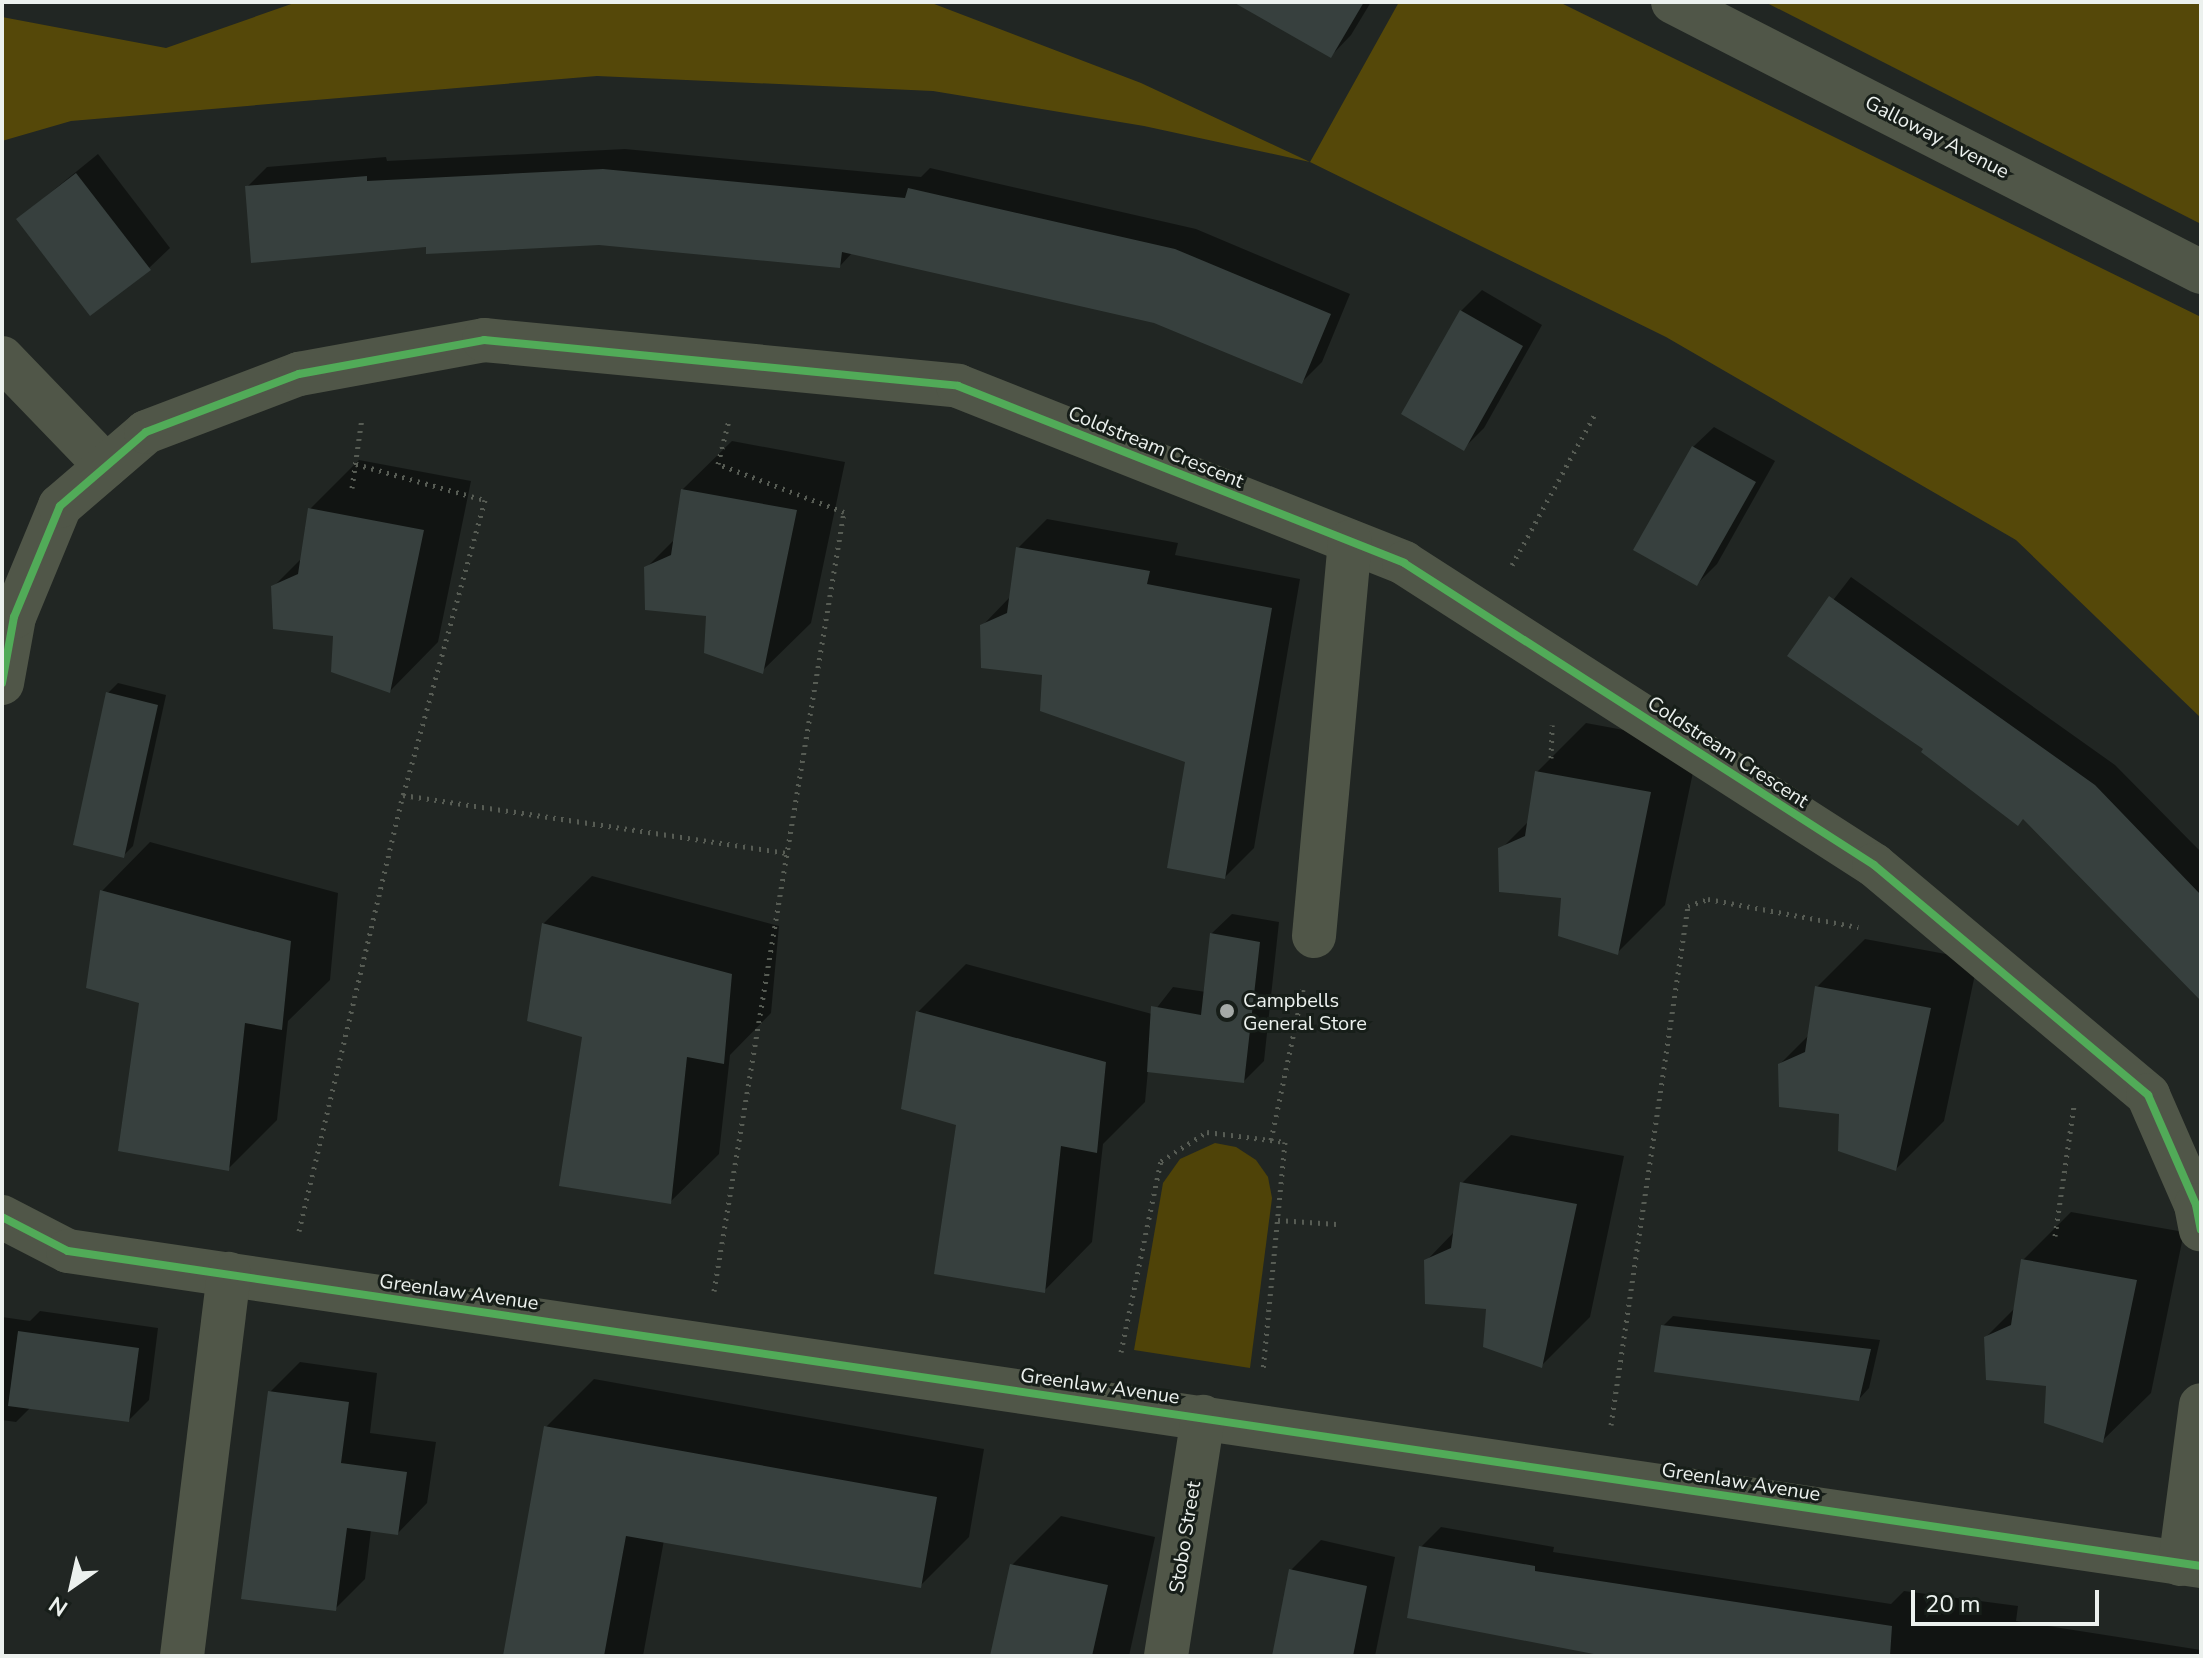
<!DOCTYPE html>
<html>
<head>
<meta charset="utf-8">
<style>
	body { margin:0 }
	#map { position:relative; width:2203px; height:1658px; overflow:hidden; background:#212623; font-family:"Nunito Sans",sans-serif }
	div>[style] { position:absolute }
	.green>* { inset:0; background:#4f4308 }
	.forest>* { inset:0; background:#554809 }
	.shadow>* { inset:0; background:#0007 }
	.building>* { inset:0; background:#37403e }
	.path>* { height:5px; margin-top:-2.5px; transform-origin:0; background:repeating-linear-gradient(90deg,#575c54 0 2px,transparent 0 8px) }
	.minor>* { height:44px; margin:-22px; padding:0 22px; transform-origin:22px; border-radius:22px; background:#505648 }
	.cycleway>* { height:8px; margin:-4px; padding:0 4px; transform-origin:4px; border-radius:4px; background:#51ab58 }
	.dots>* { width:22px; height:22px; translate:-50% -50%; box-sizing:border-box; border:4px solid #171e19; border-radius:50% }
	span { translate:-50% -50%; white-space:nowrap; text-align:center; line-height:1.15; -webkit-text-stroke:6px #171e19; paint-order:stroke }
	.street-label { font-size:20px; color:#ecf1ee }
	.poi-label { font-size:20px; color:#ecf1ee }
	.left { translate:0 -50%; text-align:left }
	.frame { position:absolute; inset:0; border:4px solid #ecf1ee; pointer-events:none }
	.north { position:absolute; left:32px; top:1546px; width:80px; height:80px; -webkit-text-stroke:6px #171e19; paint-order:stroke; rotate:214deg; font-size:22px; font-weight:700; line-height:32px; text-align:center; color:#ecf1ee }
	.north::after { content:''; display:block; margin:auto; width:28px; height:36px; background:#ecf1ee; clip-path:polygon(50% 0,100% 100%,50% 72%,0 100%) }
	.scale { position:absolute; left:1911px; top:1590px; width:188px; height:36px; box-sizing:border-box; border:4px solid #ecf1ee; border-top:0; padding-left:10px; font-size:24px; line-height:28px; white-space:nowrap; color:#ecf1ee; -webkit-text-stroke:6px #171e19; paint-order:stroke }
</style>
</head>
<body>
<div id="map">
	<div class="green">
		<i style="clip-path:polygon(1215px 1143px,1236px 1147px,1256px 1160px,1268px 1177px,1272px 1198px,1250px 1368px,1134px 1350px,1163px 1183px,1180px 1159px)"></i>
	</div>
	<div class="forest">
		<i style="clip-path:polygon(297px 2px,929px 2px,1141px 83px,1310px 162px,1399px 2px,1559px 2px,2201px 317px,2201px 718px,2016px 540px,1666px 337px,1310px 162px,1144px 126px,933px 91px,597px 76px,71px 121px,2px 141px,2px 17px,166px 48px)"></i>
		<i style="clip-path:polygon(1765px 2px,2201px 2px,2201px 224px)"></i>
	</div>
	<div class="shadow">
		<i style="clip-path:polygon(1237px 2px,1371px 2px,1351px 35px,1331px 56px)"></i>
		<i style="clip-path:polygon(625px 149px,921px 177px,930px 168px,1196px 229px,1350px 294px,1322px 362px,1302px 382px,1155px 321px,853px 252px,840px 266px,599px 243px,427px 245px,247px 187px,267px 167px,386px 157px,387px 161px)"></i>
		<i style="clip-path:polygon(98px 154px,170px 248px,149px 268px,18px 219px)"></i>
		<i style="clip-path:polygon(1482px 290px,1542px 325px,1484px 428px,1464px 448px,1461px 311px)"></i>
		<i style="clip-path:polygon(1714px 427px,1775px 461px,1717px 564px,1697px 584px,1693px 447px)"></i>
		<i style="clip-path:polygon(732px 441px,845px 462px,811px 623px,762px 671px,708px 615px,646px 568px,676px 538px,683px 489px)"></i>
		<i style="clip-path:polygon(359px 460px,471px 481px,438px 642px,390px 691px,335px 634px,273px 587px,303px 557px,310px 509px)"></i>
		<i style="clip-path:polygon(1047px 519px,1178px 543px,1175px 555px,1300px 579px,1254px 848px,1225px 877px,1188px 761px,1044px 673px,982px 626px,1011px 596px,1018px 548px)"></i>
		<i style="clip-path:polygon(1851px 577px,2115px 765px,2201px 852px,2201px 998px,2024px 817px,1790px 656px)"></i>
		<i style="clip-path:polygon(118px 683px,166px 695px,133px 846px,123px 856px,108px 693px)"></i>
		<i style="clip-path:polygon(1586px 723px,1699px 744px,1665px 905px,1617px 953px,1563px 896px,1501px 849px,1530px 820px,1537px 772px)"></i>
		<i style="clip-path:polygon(150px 842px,338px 893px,330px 980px,288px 1021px,277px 1120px,228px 1169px,142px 1002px,102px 891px)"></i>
		<i style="clip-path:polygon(592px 876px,779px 926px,771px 1013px,730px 1055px,719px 1154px,670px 1202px,584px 1035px,543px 924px)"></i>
		<i style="clip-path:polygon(1232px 914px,1279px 922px,1264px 1061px,1244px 1081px,1148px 1070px,1145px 1102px,1103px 1144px,1092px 1242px,1044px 1291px,958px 1124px,918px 1012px,966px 964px,1152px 1014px,1173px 987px,1206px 992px,1211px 934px)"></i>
		<i style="clip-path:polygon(1865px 939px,1978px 960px,1944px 1121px,1896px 1169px,1842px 1112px,1780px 1064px,1810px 1034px,1817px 987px)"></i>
		<i style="clip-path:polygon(1511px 1135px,1624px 1156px,1590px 1317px,1542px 1365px,1488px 1308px,1426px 1261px,1455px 1231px,1462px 1183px)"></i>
		<i style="clip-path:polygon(2071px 1212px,2184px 1232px,2151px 1393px,2102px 1441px,2048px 1384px,1986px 1337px,2016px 1307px,2023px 1260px)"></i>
		<i style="clip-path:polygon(40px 1311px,158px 1328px,149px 1400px,129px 1420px,31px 1407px,16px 1422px,2px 1420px,2px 1317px,30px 1321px)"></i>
		<i style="clip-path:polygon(1673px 1316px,1880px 1340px,1869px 1388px,1859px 1399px,1663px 1326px)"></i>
		<i style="clip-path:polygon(300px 1362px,377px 1373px,370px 1433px,436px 1442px,427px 1503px,398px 1533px,371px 1530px,365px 1579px,335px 1609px,270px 1392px)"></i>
		<i style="clip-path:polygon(594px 1379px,984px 1449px,969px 1537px,920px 1586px,664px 1540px,643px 1656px,505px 1656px,546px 1427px)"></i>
		<i style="clip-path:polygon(1061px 1516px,1155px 1537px,1129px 1656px,992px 1656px,1012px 1565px)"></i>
		<i style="clip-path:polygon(1441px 1527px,1554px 1547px,1553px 1552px,1891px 1604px,1904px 1591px,2018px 1606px,2016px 1621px,2201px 1650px,2201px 1656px,1636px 1656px,1421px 1547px)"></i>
		<i style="clip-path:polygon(1321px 1540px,1395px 1557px,1375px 1656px,1274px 1656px,1291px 1570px)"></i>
	</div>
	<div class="building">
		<i style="clip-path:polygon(1233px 2px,1364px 2px,1331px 58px)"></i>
		<i style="clip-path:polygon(603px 169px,905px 198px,908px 188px,1175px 249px,1331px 314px,1302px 384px,1154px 323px,842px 252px,840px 268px,599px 245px,426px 254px,426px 247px,251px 263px,245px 186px,367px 176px,367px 181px)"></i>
		<i style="clip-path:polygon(76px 173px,151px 270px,90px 316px,16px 219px)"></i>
		<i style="clip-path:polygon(1460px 310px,1523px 346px,1464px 451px,1401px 414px)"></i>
		<i style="clip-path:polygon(1692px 446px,1756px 482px,1697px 586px,1633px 550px)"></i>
		<i style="clip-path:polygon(681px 489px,797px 510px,763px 674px,704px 653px,706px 616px,645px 610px,644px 567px,671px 555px)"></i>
		<i style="clip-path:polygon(308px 508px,424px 530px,390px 693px,331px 672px,333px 636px,273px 629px,271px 586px,298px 574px)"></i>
		<i style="clip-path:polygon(1016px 547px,1150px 571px,1147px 584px,1272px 608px,1225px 879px,1167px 868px,1185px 762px,1040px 711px,1042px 675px,981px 668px,980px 625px,1007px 613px)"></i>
		<i style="clip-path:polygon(1829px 596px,2095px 785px,2201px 895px,2201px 1001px,2023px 819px,2018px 826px,1921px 752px,1923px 749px,1787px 656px)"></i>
		<i style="clip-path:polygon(106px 692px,158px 705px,124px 858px,73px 845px)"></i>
		<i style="clip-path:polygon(1535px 771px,1651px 792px,1618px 955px,1558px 936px,1561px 898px,1499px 892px,1498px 848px,1525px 836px)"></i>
		<i style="clip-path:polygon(100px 890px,291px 941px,282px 1030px,245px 1023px,229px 1171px,118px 1151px,139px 1003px,86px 988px)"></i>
		<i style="clip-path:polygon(542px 923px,732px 974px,724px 1064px,687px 1057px,671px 1204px,559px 1186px,582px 1037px,527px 1021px)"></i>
		<i style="clip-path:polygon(1210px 933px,1260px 942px,1244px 1083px,1147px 1072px,1151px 1006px,1201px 1015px)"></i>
		<i style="clip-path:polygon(1815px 986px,1931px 1008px,1896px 1171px,1838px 1151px,1839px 1114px,1779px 1107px,1778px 1064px,1805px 1052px)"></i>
		<i style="clip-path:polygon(916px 1011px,1106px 1062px,1097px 1153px,1061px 1146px,1045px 1293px,934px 1274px,956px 1125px,901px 1109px)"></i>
		<i style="clip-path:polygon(1460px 1182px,1577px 1204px,1542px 1368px,1483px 1347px,1486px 1309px,1425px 1304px,1424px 1260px,1451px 1248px)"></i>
		<i style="clip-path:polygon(2021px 1259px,2137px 1280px,2103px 1443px,2044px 1423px,2046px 1386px,1986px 1380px,1984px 1337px,2011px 1325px)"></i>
		<i style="clip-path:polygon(1661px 1325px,1871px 1349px,1859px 1401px,1654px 1372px)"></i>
		<i style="clip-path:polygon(18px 1331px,139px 1348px,129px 1422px,8px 1406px)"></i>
		<i style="clip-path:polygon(268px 1391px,349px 1402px,341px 1463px,407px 1472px,398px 1535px,347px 1528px,336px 1611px,241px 1599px)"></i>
		<i style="clip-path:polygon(544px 1426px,937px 1497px,921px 1588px,626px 1536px,604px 1656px,503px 1656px)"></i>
		<i style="clip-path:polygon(1419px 1546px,1535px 1566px,1535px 1571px,1892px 1626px,1890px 1656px,1604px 1656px,1407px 1618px)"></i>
		<i style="clip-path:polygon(1010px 1564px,1108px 1585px,1092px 1656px,990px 1656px)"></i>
		<i style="clip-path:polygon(1289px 1569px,1367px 1586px,1353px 1656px,1272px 1656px)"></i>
	</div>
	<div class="path">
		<i style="left:356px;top:464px;width:134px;rotate:15.6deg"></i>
		<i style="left:485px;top:500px;width:306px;rotate:105.5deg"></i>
		<i style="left:352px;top:488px;width:71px;rotate:-81.9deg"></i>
		<i style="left:1512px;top:565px;width:175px;rotate:-61.2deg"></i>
		<i style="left:1551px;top:758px;width:33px;rotate:-88deg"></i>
		<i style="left:1271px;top:1140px;width:154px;rotate:-78deg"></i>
		<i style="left:1278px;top:1220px;width:59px;rotate:3.9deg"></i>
		<i style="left:299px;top:1231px;width:448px;rotate:-76.6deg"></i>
		<i style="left:403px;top:795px;width:388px;rotate:8.6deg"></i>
		<i style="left:2055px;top:1236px;width:131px;rotate:-81.7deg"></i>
		<i style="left:714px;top:1291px;width:790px;rotate:-80.53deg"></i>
		<i style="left:844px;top:512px;width:135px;rotate:-159.1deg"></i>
		<i style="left:718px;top:464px;width:45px;rotate:-76deg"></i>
		<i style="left:1121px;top:1352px;width:195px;rotate:-78.2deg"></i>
		<i style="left:1161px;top:1161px;width:54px;rotate:-32.2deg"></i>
		<i style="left:1207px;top:1132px;width:79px;rotate:7.3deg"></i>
		<i style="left:1285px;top:1142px;width:230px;rotate:95.5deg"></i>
		<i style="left:1611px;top:1425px;width:525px;rotate:-81.56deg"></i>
		<i style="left:1688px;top:906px;width:21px;rotate:-19deg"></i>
		<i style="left:1708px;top:899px;width:153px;rotate:10.6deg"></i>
	</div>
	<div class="minor">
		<i style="left:1673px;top:2px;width:593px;rotate:27.08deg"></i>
		<i style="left:2px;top:358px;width:150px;rotate:46.1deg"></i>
		<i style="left:2px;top:683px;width:67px;rotate:-79.7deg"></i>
		<i style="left:14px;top:617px;width:120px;rotate:-67.5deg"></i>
		<i style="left:60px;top:506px;width:113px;rotate:-40.7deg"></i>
		<i style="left:146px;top:432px;width:164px;rotate:-20.8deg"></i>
		<i style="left:299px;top:374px;width:188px;rotate:-10.4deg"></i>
		<i style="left:484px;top:340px;width:476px;rotate:5.5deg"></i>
		<i style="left:958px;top:386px;width:480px;rotate:21.6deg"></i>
		<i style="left:1404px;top:563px;width:559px;rotate:32.72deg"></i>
		<i style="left:1874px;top:865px;width:358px;rotate:40deg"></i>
		<i style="left:2148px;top:1095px;width:120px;rotate:66.4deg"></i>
		<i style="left:2196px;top:1205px;width:25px;rotate:79deg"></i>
		<i style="left:1314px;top:936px;width:396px;rotate:-84.8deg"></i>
		<i style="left:2px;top:1217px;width:74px;rotate:27.3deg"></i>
		<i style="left:68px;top:1251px;width:2156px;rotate:8.4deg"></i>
		<i style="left:2180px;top:1564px;width:160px;rotate:-82.5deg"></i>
		<i style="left:182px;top:1656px;width:385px;rotate:-83deg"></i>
		<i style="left:1166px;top:1656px;width:242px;rotate:-81.2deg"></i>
	</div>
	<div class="cycleway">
		<i style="left:2px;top:683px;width:67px;rotate:-79.7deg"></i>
		<i style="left:14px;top:617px;width:120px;rotate:-67.5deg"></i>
		<i style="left:60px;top:506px;width:113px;rotate:-40.7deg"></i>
		<i style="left:146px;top:432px;width:164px;rotate:-20.8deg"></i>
		<i style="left:299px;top:374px;width:188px;rotate:-10.4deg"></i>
		<i style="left:484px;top:340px;width:476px;rotate:5.5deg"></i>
		<i style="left:958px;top:386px;width:480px;rotate:21.6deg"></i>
		<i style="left:1404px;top:563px;width:559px;rotate:32.72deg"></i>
		<i style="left:1874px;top:865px;width:358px;rotate:40deg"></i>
		<i style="left:2148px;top:1095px;width:120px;rotate:66.4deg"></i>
		<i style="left:2196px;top:1205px;width:25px;rotate:79deg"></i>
		<i style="left:2px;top:1217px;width:74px;rotate:27.3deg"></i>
		<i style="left:68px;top:1251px;width:2156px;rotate:8.4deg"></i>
	</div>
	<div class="dots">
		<i style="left:1227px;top:1011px;background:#a5aaa7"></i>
	</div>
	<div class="street-label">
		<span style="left:1937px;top:137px;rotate:27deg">Galloway Avenue</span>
		<span style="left:1156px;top:447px;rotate:22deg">Coldstream Crescent</span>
		<span style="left:1728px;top:752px;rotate:33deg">Coldstream Crescent</span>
		<span style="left:459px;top:1292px;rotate:8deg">Greenlaw Avenue</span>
		<span style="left:1100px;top:1386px;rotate:8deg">Greenlaw Avenue</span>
		<span style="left:1741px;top:1482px;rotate:9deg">Greenlaw Avenue</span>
		<span style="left:1185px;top:1537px;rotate:-81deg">Stobo Street</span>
	</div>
	<div class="poi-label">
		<span class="left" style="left:1243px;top:1012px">Campbells<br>General Store</span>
	</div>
	<div class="frame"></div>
	<div class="north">N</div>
	<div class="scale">20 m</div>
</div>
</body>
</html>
